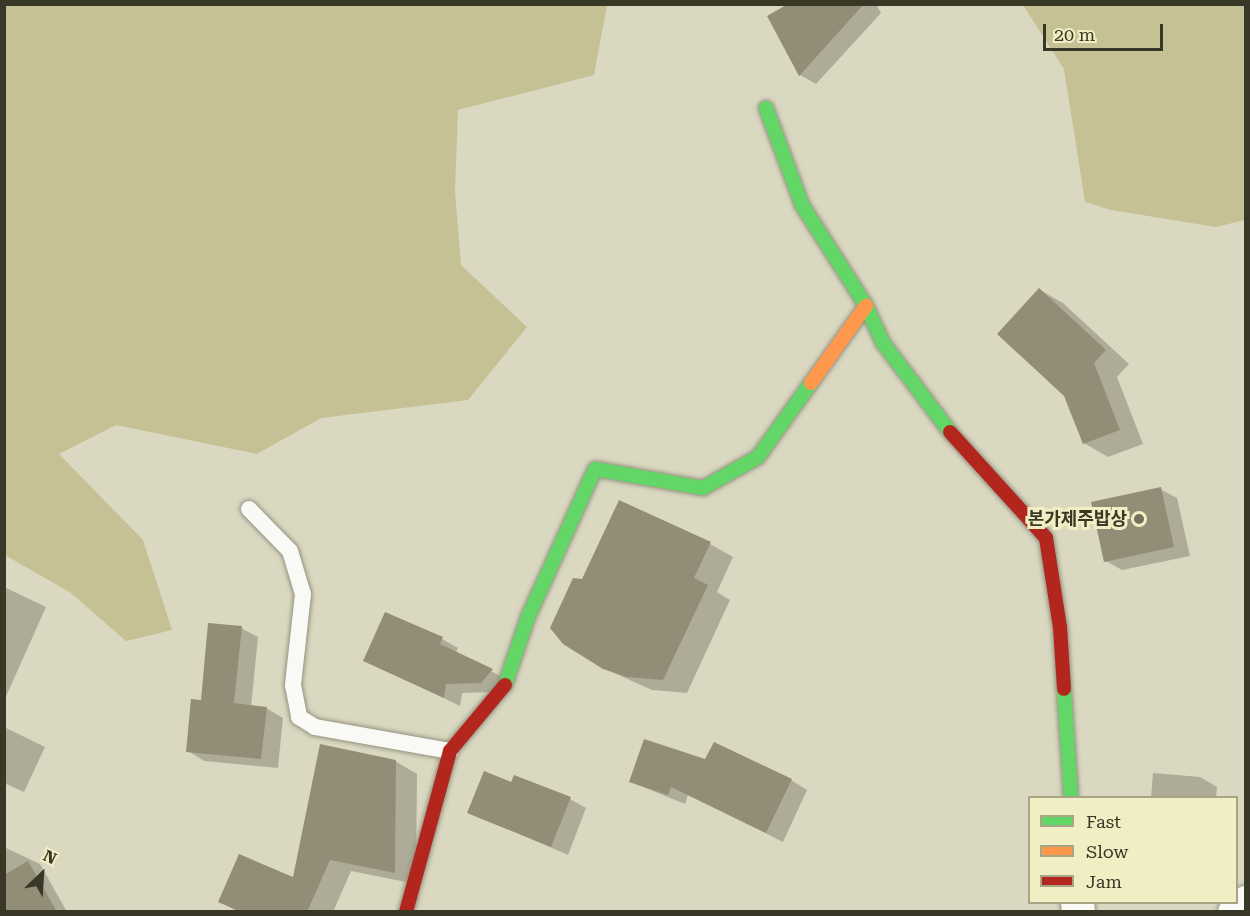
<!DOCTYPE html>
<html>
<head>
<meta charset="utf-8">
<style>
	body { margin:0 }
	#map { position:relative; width:1250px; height:916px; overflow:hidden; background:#dad8c0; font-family:"Roboto Serif","Noto Sans KR",serif }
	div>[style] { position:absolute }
	.green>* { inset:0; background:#c5c194 }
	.shadow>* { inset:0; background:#0003 }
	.building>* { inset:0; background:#928d77 }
	.roads { filter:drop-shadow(0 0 2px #949381) drop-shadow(0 0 2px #949381) }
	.lane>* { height:16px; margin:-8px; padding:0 8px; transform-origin:8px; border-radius:8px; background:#f9f9f6 }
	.street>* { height:33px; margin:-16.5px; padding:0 16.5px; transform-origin:16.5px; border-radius:16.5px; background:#f9f9f6 }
	.fast>* { height:14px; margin:-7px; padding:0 7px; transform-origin:7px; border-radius:7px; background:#63d668 }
	.slow>* { height:14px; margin:-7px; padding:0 7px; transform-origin:7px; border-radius:7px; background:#ff974d }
	.jam>* { height:14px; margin:-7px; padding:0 7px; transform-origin:7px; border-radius:7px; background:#b3261e }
	.dots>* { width:16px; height:16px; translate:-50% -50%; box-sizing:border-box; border:3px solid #f1eec3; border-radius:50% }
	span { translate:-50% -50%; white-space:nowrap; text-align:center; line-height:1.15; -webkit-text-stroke:6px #f1eec3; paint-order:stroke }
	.poi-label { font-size:18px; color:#393827; font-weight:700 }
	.right { translate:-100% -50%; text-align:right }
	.frame { position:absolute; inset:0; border:6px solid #393827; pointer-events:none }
	.legend { position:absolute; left:1028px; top:796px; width:210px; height:108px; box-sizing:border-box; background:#f1eec3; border:2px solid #a7a585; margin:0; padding:8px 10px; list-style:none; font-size:18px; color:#393827 }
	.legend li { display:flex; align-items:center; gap:12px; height:30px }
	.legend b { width:30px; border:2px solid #a7a585 }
	.north { position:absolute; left:12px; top:844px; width:60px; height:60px; -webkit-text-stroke:4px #f1eec3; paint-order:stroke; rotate:25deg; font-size:16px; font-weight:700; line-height:24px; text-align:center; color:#393827 }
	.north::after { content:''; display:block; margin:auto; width:21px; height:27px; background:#393827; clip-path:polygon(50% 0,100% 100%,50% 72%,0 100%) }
	.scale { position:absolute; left:1043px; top:24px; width:120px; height:27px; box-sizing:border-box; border:3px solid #393827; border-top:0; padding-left:8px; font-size:18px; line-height:21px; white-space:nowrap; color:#393827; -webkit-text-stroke:4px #f1eec3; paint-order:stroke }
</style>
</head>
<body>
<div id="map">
	<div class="green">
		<i style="clip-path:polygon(5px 4px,607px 5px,594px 75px,458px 110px,455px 190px,461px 265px,527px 327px,468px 400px,321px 418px,257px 454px,116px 425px,59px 454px,143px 540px,172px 630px,126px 641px,71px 593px,5px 555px)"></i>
		<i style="clip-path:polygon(1023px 5px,1245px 5px,1245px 220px,1216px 227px,1111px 210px,1085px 202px,1064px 69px)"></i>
	</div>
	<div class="shadow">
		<i style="clip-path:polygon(792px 4px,876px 4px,881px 13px,816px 84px,800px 75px)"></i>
		<i style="clip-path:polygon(1040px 290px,1063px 303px,1129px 364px,1117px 377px,1143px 444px,1108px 457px,1084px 443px,1066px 395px)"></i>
		<i style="clip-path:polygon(1160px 489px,1177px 498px,1190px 556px,1122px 570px,1106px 561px)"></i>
		<i style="clip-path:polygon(710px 544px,733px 557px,717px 592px,730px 600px,687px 693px,652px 690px,603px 668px,583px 581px)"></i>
		<i style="clip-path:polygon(4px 587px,46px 607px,4px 701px)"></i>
		<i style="clip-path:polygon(241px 628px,258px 637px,251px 707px,266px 708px,283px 718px,278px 768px,204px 761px,188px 751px,202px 702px)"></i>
		<i style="clip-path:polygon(442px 639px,458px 648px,456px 653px,508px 680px,498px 692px,462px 693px,460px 706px,365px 660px)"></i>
		<i style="clip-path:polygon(4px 727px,45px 747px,24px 792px,4px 783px)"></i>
		<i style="clip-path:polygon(395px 761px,417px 774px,416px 884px,351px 871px,333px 912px,238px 912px,220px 901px,294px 879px)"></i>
		<i style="clip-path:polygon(706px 761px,791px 780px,807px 790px,783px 842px,688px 795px,685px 804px,631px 782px)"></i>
		<i style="clip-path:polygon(1153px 773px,1200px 777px,1217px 787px,1216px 798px,1151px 798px)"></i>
		<i style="clip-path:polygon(512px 784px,570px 799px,586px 808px,568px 855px,469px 812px)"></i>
		<i style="clip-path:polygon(4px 847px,40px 864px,67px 912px,6px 912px)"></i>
	</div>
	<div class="building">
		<i style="clip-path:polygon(788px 4px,864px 4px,799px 76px,767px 16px)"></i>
		<i style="clip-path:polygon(1039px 288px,1106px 350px,1094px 363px,1120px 430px,1083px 444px,1064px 396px,997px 334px)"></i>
		<i style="clip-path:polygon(1161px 487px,1174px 547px,1104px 562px,1091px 502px)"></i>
		<i style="clip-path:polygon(619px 500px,711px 542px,694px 578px,708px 585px,663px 680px,627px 677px,603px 669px,563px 644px,550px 628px,573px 578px,582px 579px)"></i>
		<i style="clip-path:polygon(385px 612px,443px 637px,440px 644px,493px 669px,481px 683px,446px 684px,444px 698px,363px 661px)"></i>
		<i style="clip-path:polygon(208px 623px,242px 626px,234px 703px,267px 707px,261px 759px,186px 752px,191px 699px,201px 700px)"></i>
		<i style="clip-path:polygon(644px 739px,705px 759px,714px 742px,792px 779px,766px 833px,671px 787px,668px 795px,629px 782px)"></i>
		<i style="clip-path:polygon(320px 744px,396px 760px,395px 873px,330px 860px,307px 912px,241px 912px,218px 902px,239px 854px,293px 877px)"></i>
		<i style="clip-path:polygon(484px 771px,511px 782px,514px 775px,571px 797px,551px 847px,467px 813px)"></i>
		<i style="clip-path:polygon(28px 861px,57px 912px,4px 912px,4px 875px)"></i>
	</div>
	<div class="roads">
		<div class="lane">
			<i style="left:249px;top:509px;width:59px;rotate:45.7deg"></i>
			<i style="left:290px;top:551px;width:45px;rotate:73.2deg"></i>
			<i style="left:303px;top:594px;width:92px;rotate:96.3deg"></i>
			<i style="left:293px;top:685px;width:33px;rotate:79deg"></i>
			<i style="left:299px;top:717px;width:19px;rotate:32deg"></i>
			<i style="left:315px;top:727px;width:137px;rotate:10.1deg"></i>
		</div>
		<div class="street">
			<i style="left:1077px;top:902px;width:10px;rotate:84deg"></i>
			<i style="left:1234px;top:912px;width:16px;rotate:-40deg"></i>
		</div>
		<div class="fast">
			<i style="left:766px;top:108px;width:103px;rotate:69.6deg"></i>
			<i style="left:802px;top:205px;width:120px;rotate:57.6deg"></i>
			<i style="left:866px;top:306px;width:41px;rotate:65.3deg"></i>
			<i style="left:883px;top:343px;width:111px;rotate:53deg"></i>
			<i style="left:505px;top:685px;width:72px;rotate:-71.3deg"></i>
			<i style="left:528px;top:617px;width:162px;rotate:-65.6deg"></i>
			<i style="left:595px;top:469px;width:110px;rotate:10deg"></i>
			<i style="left:703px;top:488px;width:63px;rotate:-29.4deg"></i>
			<i style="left:758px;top:457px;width:91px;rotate:-54.4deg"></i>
			<i style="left:1064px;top:689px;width:109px;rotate:86.3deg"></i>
		</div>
		<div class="slow">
			<i style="left:811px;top:383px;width:95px;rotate:-54.5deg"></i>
		</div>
		<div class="jam">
			<i style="left:950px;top:432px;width:143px;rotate:47.8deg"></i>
			<i style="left:1046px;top:538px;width:90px;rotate:81.1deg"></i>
			<i style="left:1060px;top:627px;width:62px;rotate:86.3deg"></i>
			<i style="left:406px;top:912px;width:167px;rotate:-74.7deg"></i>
			<i style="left:450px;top:751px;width:86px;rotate:-50.2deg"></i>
		</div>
	</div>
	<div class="dots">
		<i style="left:1139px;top:519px;background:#71705d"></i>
	</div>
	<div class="poi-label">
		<span class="right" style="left:1127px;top:519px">본가제주밥상</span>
	</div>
	<div class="frame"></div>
	<ul class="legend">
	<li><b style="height:8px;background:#63d668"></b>Fast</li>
	<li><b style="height:8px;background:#ff974d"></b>Slow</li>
	<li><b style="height:8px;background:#b3261e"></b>Jam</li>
	</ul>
	<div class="north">N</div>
	<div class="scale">20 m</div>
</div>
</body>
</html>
